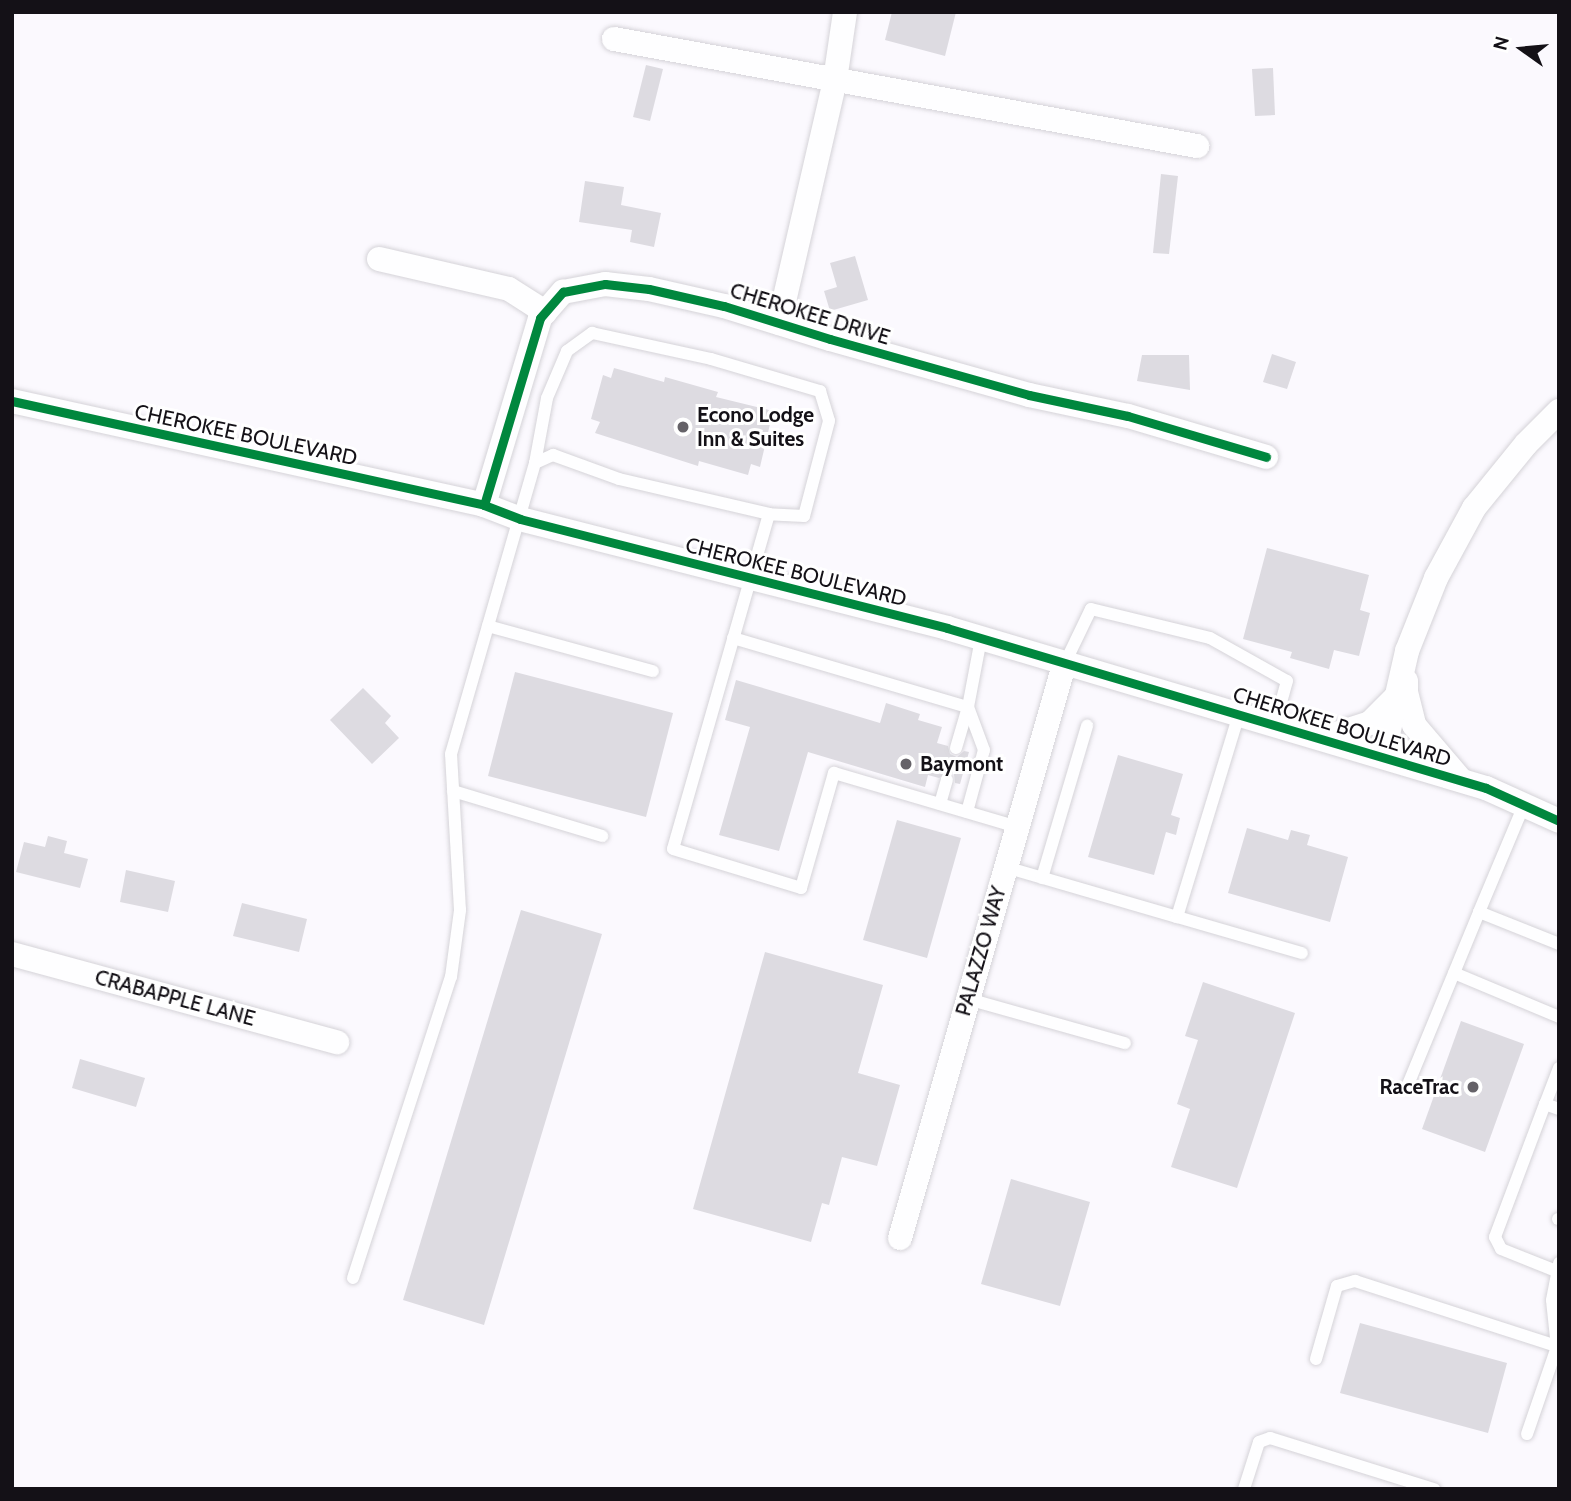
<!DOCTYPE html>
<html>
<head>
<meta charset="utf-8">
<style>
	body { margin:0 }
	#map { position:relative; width:1571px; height:1501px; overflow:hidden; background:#fbf9fe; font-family:Cabin,sans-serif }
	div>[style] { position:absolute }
	.building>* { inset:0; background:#dddbe1 }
	.roads { filter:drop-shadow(0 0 2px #d5d3d8) drop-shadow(0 0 2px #d5d3d8) }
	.service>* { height:12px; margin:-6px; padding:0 6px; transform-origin:6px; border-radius:6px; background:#fefeff }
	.minor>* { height:24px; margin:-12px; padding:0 12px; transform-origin:12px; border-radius:12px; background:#fefeff }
	.cycleway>* { height:9px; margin:-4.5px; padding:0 4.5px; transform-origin:4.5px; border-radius:4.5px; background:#00873e }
	.dots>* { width:19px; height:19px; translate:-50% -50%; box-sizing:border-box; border:4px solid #fff; border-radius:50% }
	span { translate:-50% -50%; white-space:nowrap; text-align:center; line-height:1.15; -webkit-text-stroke:6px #fff; paint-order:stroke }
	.street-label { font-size:21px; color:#141117 }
	.poi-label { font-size:21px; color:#141117; font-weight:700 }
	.left { translate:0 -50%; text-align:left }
	.right { translate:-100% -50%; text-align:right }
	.frame { position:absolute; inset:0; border:14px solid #141117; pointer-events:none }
	.north { position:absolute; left:1487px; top:14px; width:70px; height:70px; -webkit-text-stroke:5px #fff; paint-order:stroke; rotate:285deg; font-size:19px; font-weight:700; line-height:28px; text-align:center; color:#141117 }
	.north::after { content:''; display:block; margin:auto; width:24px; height:32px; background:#141117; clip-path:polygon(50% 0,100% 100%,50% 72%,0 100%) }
</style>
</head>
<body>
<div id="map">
	<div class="building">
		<i style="clip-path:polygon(892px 12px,956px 12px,945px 56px,885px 40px)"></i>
		<i style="clip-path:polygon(646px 65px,663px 69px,650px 121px,633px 117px)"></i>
		<i style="clip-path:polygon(1273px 68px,1275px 115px,1255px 116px,1252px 69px)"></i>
		<i style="clip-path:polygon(1161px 174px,1178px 176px,1169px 254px,1153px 253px)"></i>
		<i style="clip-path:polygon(585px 181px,624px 187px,621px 205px,661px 213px,654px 247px,630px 242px,632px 230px,579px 222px)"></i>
		<i style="clip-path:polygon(855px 256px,868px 300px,830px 311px,824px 291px,837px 287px,830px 263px)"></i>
		<i style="clip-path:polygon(1272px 354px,1296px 362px,1287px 389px,1263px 382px)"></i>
		<i style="clip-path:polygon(1142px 355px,1189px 355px,1190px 390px,1137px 381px)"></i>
		<i style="clip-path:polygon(614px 368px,664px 382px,665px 377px,718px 392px,716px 397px,773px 411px,760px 467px,751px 464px,748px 475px,699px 461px,698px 466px,595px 433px,600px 422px,591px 419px,603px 375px,611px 378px)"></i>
		<i style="clip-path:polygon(1267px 548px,1369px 575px,1360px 610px,1370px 613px,1359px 656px,1334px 650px,1329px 669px,1290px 658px,1292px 652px,1243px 639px)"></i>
		<i style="clip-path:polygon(515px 672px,673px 713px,646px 817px,488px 776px)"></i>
		<i style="clip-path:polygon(736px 680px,880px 723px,886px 703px,920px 714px,918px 720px,942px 727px,937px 743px,948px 746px,950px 754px,957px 757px,964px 751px,969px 752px,960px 784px,955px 783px,954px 774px,949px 771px,939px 778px,928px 775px,925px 787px,808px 752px,779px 851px,719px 835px,750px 727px,725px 720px)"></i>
		<i style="clip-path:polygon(363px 688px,391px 716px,385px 723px,399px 738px,372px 764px,330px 720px)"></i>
		<i style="clip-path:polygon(1118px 755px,1183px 774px,1171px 815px,1180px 818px,1176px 835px,1166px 832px,1154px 875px,1088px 857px)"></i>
		<i style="clip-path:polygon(897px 820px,961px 838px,927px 958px,863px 940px)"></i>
		<i style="clip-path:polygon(1247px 828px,1288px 840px,1291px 830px,1310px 835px,1307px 845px,1348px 857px,1330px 922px,1228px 893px)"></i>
		<i style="clip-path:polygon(48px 836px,67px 841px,64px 853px,88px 859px,80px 888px,16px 872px,24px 842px,45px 847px)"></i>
		<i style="clip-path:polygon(126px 870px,175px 881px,168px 912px,120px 902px)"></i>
		<i style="clip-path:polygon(242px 903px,307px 919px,299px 952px,233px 936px)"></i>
		<i style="clip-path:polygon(521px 910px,602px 934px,484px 1325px,403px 1300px)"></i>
		<i style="clip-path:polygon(765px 952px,883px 985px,858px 1073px,900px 1085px,877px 1166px,842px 1157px,829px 1205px,822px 1203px,811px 1242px,693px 1209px)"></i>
		<i style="clip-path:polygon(1203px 982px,1295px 1013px,1237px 1188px,1171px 1167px,1190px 1109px,1177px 1104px,1198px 1040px,1185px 1036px)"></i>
		<i style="clip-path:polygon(1461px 1021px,1524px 1044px,1485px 1152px,1422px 1129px)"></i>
		<i style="clip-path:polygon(80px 1059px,145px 1078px,136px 1107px,72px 1088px)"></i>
		<i style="clip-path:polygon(1011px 1179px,1090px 1202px,1060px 1306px,981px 1284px)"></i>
		<i style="clip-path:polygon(1360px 1323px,1507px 1363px,1488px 1433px,1340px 1393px)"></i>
	</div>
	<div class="roads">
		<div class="service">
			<i style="left:535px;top:463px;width:66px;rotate:-79.5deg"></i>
			<i style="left:547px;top:398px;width:51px;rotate:-66.9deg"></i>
			<i style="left:567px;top:351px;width:31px;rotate:-36deg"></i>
			<i style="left:592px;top:333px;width:122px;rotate:12.3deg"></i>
			<i style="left:711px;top:359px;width:114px;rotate:16.4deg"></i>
			<i style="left:820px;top:391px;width:31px;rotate:73deg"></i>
			<i style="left:829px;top:421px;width:98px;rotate:104.7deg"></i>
			<i style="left:804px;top:516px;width:35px;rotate:-177deg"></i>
			<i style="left:488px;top:626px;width:171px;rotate:15.3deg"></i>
			<i style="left:733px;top:638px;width:245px;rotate:16.4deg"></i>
			<i style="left:968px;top:707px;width:69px;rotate:-79.2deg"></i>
			<i style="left:1064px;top:665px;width:62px;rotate:-64.3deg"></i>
			<i style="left:1091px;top:609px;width:122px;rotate:13.7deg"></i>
			<i style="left:1210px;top:638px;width:88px;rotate:29.2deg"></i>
			<i style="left:1287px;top:681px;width:45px;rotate:105.6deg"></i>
			<i style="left:956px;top:748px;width:43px;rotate:-73.7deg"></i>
			<i style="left:453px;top:791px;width:156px;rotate:16.8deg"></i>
			<i style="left:940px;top:804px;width:25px;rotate:-74deg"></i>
			<i style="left:1524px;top:805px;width:116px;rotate:112.8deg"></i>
			<i style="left:1479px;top:912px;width:86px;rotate:21.8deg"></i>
			<i style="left:967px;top:812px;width:64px;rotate:-74.7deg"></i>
			<i style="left:984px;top:750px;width:46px;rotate:-110.4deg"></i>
			<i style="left:1005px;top:867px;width:179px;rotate:16.2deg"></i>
			<i style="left:1177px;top:917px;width:212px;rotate:-73deg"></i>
			<i style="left:1042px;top:878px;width:159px;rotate:-73.5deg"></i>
			<i style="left:1177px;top:917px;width:130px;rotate:16.1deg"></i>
			<i style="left:1454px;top:973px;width:114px;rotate:22.7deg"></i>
			<i style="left:968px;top:999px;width:163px;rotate:15.7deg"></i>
			<i style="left:1559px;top:1068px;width:39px;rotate:111deg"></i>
			<i style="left:1545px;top:1104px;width:15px;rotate:20deg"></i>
			<i style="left:1407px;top:1087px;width:189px;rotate:-67.6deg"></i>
			<i style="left:1545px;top:1104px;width:142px;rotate:110.6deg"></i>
			<i style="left:1495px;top:1237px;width:13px;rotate:63deg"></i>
			<i style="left:1501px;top:1249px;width:59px;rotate:21.8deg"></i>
			<i style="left:1558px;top:1219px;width:1px"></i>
			<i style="left:353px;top:1278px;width:317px;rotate:-72deg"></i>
			<i style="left:451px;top:977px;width:68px;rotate:-82.3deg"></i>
			<i style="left:460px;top:910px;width:156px;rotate:-93.3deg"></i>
			<i style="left:451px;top:754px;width:303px;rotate:-73.9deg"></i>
			<i style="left:535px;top:463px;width:20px;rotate:-24deg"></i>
			<i style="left:553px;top:455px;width:70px;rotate:20deg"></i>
			<i style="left:619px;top:479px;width:154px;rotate:13.1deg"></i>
			<i style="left:769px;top:514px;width:348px;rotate:106deg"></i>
			<i style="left:673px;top:849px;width:134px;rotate:16.9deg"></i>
			<i style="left:801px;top:888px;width:120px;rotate:-74deg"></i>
			<i style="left:834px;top:773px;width:191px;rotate:16.4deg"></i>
			<i style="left:1316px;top:1359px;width:76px;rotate:-74deg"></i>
			<i style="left:1337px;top:1286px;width:19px;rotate:-16deg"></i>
			<i style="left:1355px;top:1281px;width:214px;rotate:17.9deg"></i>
			<i style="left:1527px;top:1434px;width:92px;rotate:-71deg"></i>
			<i style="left:1557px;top:1347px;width:47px;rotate:-96.1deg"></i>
			<i style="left:1552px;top:1300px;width:38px;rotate:-79deg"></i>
			<i style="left:1244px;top:1489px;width:49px;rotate:-72.3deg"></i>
			<i style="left:1259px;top:1442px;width:12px;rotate:-20deg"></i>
			<i style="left:1270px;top:1438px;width:172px;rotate:17.3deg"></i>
		</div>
		<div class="minor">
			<i style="left:614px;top:39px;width:593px;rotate:10.4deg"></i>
			<i style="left:379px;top:259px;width:133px;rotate:13deg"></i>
			<i style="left:509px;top:289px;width:43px;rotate:32.6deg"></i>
			<i style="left:779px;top:323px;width:249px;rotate:-77deg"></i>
			<i style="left:835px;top:80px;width:69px;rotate:-81.6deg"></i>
			<i style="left:12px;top:401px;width:483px;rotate:12.4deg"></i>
			<i style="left:484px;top:505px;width:39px;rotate:21deg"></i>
			<i style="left:520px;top:519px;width:441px;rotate:14.3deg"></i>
			<i style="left:947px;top:628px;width:562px;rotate:16.53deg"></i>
			<i style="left:1486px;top:788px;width:80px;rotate:24.3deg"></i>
			<i style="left:484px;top:505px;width:195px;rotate:-73.3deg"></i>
			<i style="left:540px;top:318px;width:35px;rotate:-49deg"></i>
			<i style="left:563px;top:292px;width:43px;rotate:-10.8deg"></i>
			<i style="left:605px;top:284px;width:44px;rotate:6.5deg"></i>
			<i style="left:649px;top:289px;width:77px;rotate:12.8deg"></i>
			<i style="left:724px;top:306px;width:111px;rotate:17.3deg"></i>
			<i style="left:830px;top:339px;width:207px;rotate:15.7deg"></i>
			<i style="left:1029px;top:395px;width:101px;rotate:12deg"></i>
			<i style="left:1128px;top:416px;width:144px;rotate:16.5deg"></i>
			<i style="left:1406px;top:681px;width:11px;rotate:90deg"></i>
			<i style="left:1406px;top:692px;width:34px;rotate:76deg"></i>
			<i style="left:1414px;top:725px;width:72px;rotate:49.5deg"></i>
			<i style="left:1324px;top:738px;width:48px;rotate:-18.1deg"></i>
			<i style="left:1370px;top:723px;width:37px;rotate:-45deg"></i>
			<i style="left:1383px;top:756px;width:108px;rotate:-77.1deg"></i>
			<i style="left:1407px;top:651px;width:79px;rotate:-68.3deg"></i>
			<i style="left:1436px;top:578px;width:80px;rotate:-61.5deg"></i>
			<i style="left:1474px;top:508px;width:82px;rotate:-50.9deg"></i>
			<i style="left:1526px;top:444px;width:47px;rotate:-45deg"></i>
			<i style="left:12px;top:954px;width:337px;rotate:15.2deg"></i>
			<i style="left:900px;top:1238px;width:596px;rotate:-74.03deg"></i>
		</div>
	</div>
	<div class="cycleway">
		<i style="left:12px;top:401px;width:483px;rotate:12.4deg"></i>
		<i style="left:484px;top:505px;width:39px;rotate:21deg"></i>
		<i style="left:520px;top:519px;width:441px;rotate:14.3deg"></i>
		<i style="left:947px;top:628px;width:562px;rotate:16.53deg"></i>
		<i style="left:1486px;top:788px;width:80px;rotate:24.3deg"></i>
		<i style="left:484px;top:505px;width:195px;rotate:-73.3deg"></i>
		<i style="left:540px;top:318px;width:35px;rotate:-49deg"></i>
		<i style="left:563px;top:292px;width:43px;rotate:-10.8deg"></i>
		<i style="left:605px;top:284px;width:44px;rotate:6.5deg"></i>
		<i style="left:649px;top:289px;width:77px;rotate:12.8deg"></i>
		<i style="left:724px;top:306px;width:111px;rotate:17.3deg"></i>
		<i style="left:830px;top:339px;width:207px;rotate:15.7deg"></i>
		<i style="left:1029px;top:395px;width:101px;rotate:12deg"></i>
		<i style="left:1128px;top:416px;width:144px;rotate:16.5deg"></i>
	</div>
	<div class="dots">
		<i style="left:683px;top:427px;background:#656268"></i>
		<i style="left:906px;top:764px;background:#656268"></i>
		<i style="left:1473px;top:1087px;background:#656268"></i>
	</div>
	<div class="street-label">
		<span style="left:810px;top:314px;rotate:17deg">CHEROKEE DRIVE</span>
		<span style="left:246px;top:435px;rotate:12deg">CHEROKEE BOULEVARD</span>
		<span style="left:796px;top:572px;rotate:14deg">CHEROKEE BOULEVARD</span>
		<span style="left:1342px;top:727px;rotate:17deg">CHEROKEE BOULEVARD</span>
		<span style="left:981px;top:951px;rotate:-74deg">PALAZZO WAY</span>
		<span style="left:175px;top:998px;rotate:15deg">CRABAPPLE LANE</span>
	</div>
	<div class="poi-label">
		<span class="left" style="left:697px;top:427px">Econo Lodge<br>Inn &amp; Suites</span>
		<span class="left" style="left:920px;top:764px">Baymont</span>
		<span class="right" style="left:1459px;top:1087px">RaceTrac</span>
	</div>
	<div class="frame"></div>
	<div class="north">N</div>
</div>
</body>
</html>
